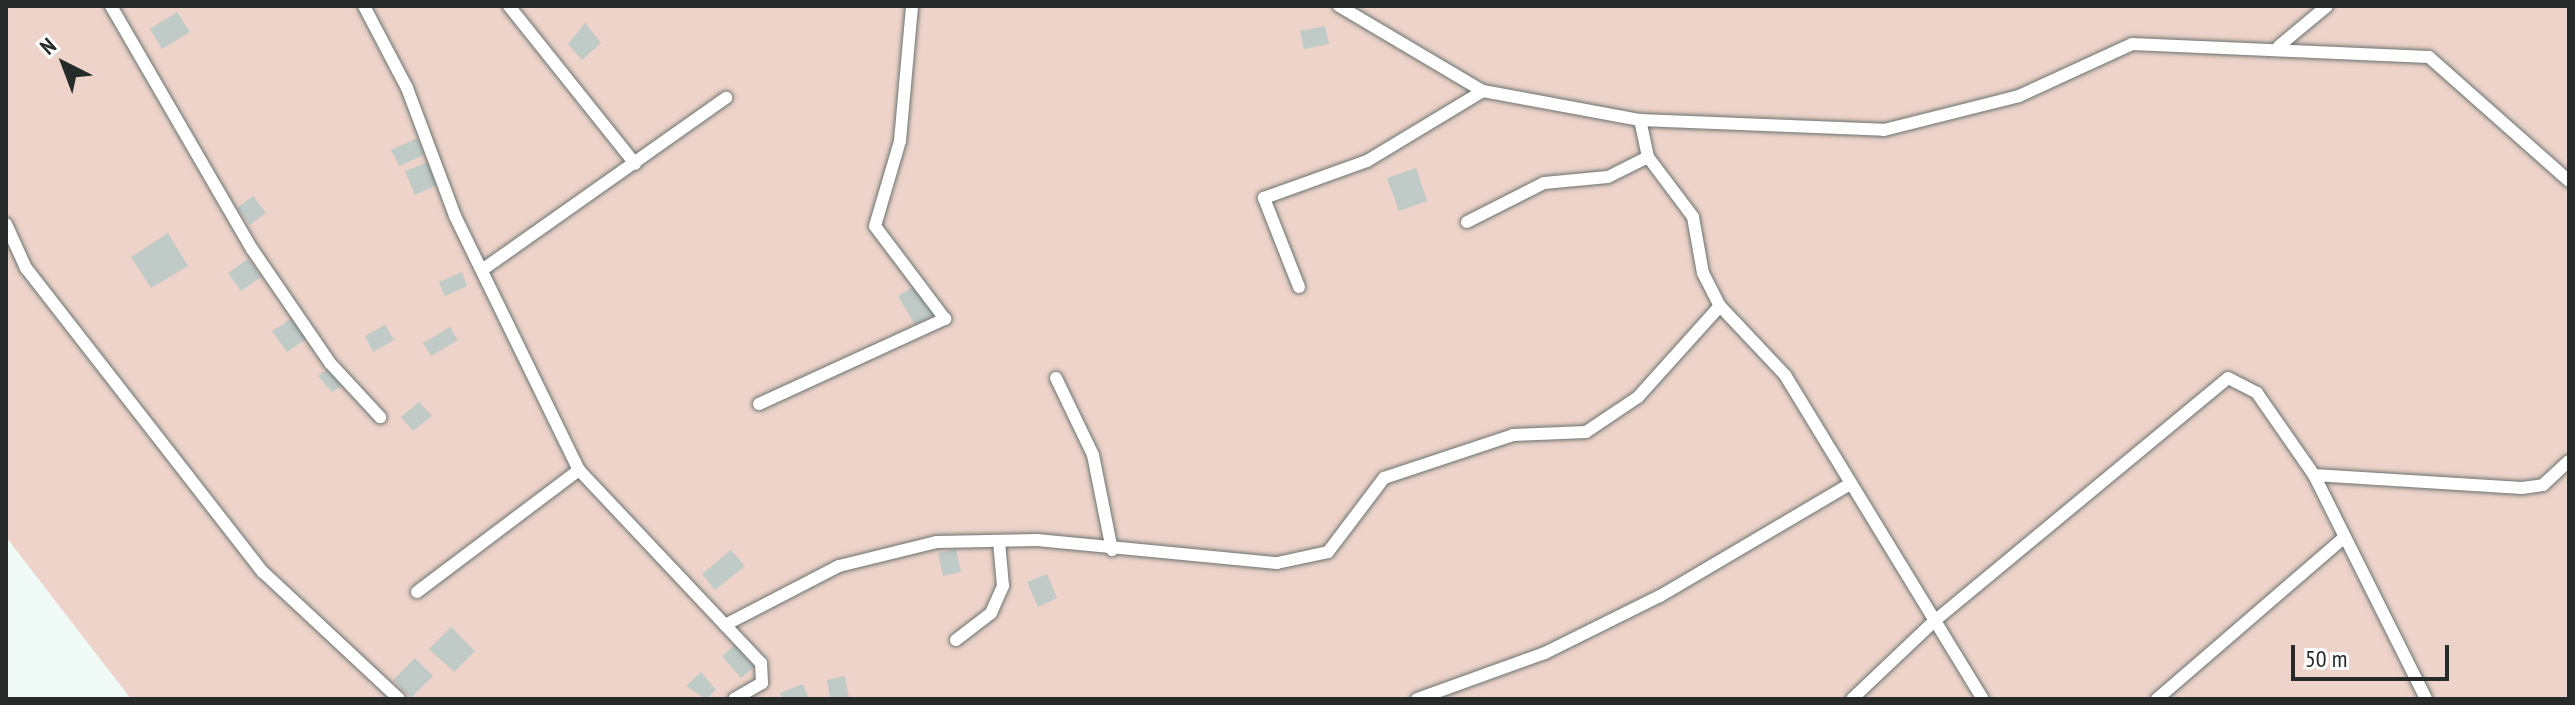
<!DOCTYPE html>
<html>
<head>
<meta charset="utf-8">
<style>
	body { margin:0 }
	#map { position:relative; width:2575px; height:705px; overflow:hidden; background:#f0faf7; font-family:"PT Sans Narrow",sans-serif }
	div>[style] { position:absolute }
	.green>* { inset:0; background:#edd3c9 }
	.building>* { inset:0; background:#c0cac7 }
	.roads { filter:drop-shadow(0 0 2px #6a7370) drop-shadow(0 0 2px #6a7370) }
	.lane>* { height:12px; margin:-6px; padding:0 6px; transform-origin:6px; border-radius:6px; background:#fff }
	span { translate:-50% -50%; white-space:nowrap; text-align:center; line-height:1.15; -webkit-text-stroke:8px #fff; paint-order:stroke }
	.frame { position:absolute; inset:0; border:8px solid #262a29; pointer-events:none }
	.north { position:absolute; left:24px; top:24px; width:80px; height:80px; -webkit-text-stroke:6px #fff; paint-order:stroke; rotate:318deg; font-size:22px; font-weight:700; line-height:32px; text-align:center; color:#262a29 }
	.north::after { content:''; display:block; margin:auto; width:28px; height:36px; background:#262a29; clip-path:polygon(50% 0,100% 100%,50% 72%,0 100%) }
	.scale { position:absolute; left:2291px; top:645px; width:158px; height:36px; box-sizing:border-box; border:4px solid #262a29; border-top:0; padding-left:10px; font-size:24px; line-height:28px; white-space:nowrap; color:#262a29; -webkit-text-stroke:6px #fff; paint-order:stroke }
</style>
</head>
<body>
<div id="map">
	<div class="green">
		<i style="clip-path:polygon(6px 6px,2569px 6px,2569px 699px,131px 699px,6px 537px)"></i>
	</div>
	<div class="building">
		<i style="clip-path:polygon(177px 12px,190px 32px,162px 49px,150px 29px)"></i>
		<i style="clip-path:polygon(585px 23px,601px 43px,582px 60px,568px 44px)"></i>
		<i style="clip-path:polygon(1325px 26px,1329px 44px,1304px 49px,1300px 31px)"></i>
		<i style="clip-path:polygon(417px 138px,424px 155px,399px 166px,391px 150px)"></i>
		<i style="clip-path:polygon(428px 162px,437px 185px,415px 195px,405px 171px)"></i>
		<i style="clip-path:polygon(1416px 168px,1427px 201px,1399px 211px,1387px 178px)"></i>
		<i style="clip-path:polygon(253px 196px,266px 213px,250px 225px,237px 208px)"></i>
		<i style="clip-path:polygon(168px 233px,188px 266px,151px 288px,131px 257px)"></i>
		<i style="clip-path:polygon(248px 259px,261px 277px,241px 291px,228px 273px)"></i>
		<i style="clip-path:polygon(462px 272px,467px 286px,445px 296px,439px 282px)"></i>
		<i style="clip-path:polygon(916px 285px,934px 314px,915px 325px,898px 296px)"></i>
		<i style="clip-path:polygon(292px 318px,306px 339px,287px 352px,272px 331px)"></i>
		<i style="clip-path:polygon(385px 325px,394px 340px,373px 352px,365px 336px)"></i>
		<i style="clip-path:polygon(450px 327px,458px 340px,431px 356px,423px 343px)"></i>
		<i style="clip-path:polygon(330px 367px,344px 384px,332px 392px,318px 376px)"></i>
		<i style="clip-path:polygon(419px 402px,432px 416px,413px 431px,401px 417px)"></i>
		<i style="clip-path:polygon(956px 549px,961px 572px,943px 576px,938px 553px)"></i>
		<i style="clip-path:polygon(731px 550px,745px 566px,715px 590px,702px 574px)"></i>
		<i style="clip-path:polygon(1047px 574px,1057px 598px,1038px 607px,1027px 582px)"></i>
		<i style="clip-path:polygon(451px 627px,475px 651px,454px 672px,429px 649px)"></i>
		<i style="clip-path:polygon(735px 645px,754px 667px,741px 678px,722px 656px)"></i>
		<i style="clip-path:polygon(415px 658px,433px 676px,411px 698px,393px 680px)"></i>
		<i style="clip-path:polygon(701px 672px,716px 690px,706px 699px,686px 686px)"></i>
		<i style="clip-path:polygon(845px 676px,849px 698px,830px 699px,827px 680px)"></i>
		<i style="clip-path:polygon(803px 684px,809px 699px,783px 699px,780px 693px)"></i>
	</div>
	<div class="roads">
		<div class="lane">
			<i style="left:111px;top:6px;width:281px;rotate:59.9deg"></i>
			<i style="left:252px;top:249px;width:138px;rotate:55.6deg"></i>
			<i style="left:330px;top:363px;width:74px;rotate:47.2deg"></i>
			<i style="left:364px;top:6px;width:93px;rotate:62.3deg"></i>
			<i style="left:407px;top:88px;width:137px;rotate:69.4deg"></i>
			<i style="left:455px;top:216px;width:283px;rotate:64deg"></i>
			<i style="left:579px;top:470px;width:265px;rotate:46.7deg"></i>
			<i style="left:761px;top:663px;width:20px;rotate:87deg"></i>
			<i style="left:762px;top:683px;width:32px;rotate:150deg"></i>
			<i style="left:509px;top:6px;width:202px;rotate:51.4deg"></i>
			<i style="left:1339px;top:6px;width:167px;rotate:30.6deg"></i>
			<i style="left:1483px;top:91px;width:160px;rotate:10.5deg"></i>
			<i style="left:1640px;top:120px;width:244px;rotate:2.3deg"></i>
			<i style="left:1884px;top:130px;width:139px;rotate:-14.1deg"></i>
			<i style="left:2019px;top:96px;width:124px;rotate:-24.7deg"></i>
			<i style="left:2132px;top:44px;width:297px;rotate:2.5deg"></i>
			<i style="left:2429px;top:57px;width:187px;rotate:41.5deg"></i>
			<i style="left:2279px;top:46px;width:62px;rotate:-39.8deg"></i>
			<i style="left:1648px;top:157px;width:75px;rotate:53.1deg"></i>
			<i style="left:1693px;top:217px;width:57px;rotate:79.9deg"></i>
			<i style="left:1703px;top:273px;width:37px;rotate:63deg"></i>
			<i style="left:1720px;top:306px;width:95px;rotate:46.7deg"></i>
			<i style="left:1785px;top:375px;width:380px;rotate:58.6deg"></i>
			<i style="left:1467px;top:222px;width:86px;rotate:-26.9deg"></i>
			<i style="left:1544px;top:183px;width:64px;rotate:-5.4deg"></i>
			<i style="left:1608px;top:177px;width:45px;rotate:-26.6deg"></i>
			<i style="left:1648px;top:157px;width:38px;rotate:-102deg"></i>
			<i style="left:6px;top:224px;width:48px;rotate:65.6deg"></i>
			<i style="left:26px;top:268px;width:385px;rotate:52.1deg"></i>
			<i style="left:263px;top:572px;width:186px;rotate:43deg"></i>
			<i style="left:482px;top:270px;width:299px;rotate:-35.2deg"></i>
			<i style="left:1299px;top:287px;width:96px;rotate:-111.5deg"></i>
			<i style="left:1264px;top:198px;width:109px;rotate:-19.8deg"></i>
			<i style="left:1367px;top:161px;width:135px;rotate:-31.1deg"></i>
			<i style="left:1056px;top:378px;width:85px;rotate:64.3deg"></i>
			<i style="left:1093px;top:455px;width:97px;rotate:78.7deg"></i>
			<i style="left:759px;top:404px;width:205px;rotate:-24.6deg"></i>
			<i style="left:945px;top:319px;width:116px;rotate:-127deg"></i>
			<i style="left:875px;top:226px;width:89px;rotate:-73.6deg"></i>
			<i style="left:900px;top:141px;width:136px;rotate:-84.9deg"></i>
			<i style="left:2314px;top:475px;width:208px;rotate:3.6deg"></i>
			<i style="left:2522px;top:488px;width:21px;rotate:-8deg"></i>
			<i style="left:2543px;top:485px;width:35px;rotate:-43deg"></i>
			<i style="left:417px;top:592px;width:203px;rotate:-37deg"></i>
			<i style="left:725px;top:625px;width:128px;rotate:-27.4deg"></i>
			<i style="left:839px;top:566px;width:101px;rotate:-13.8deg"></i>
			<i style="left:937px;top:542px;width:100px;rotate:-1.1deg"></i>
			<i style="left:1037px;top:540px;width:241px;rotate:5.5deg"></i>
			<i style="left:1277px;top:563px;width:52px;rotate:-12.2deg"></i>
			<i style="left:1328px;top:552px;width:93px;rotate:-52.9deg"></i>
			<i style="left:1384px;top:478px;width:136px;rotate:-18.4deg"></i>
			<i style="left:1513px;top:435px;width:73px;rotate:-2.4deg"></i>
			<i style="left:1586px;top:432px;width:63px;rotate:-33.9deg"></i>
			<i style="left:1638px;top:397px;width:122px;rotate:-48deg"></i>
			<i style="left:956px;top:640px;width:44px;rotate:-37.6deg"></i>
			<i style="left:991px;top:613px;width:30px;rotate:-66deg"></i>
			<i style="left:1003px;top:586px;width:45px;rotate:-95.1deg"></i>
			<i style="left:1417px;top:699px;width:136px;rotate:-19.8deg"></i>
			<i style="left:1545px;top:653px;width:128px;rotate:-26.4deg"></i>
			<i style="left:1660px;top:596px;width:221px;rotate:-30.5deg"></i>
			<i style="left:1852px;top:699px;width:110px;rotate:-43.5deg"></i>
			<i style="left:1932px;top:623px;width:384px;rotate:-39.6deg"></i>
			<i style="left:2228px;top:378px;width:33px;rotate:27deg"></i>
			<i style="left:2257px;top:393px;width:100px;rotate:55.2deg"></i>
			<i style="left:2314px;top:475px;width:250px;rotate:63.4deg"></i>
			<i style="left:2157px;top:699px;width:248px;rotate:-40.8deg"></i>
		</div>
	</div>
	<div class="frame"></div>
	<div class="north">N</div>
	<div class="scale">50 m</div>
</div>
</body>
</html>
